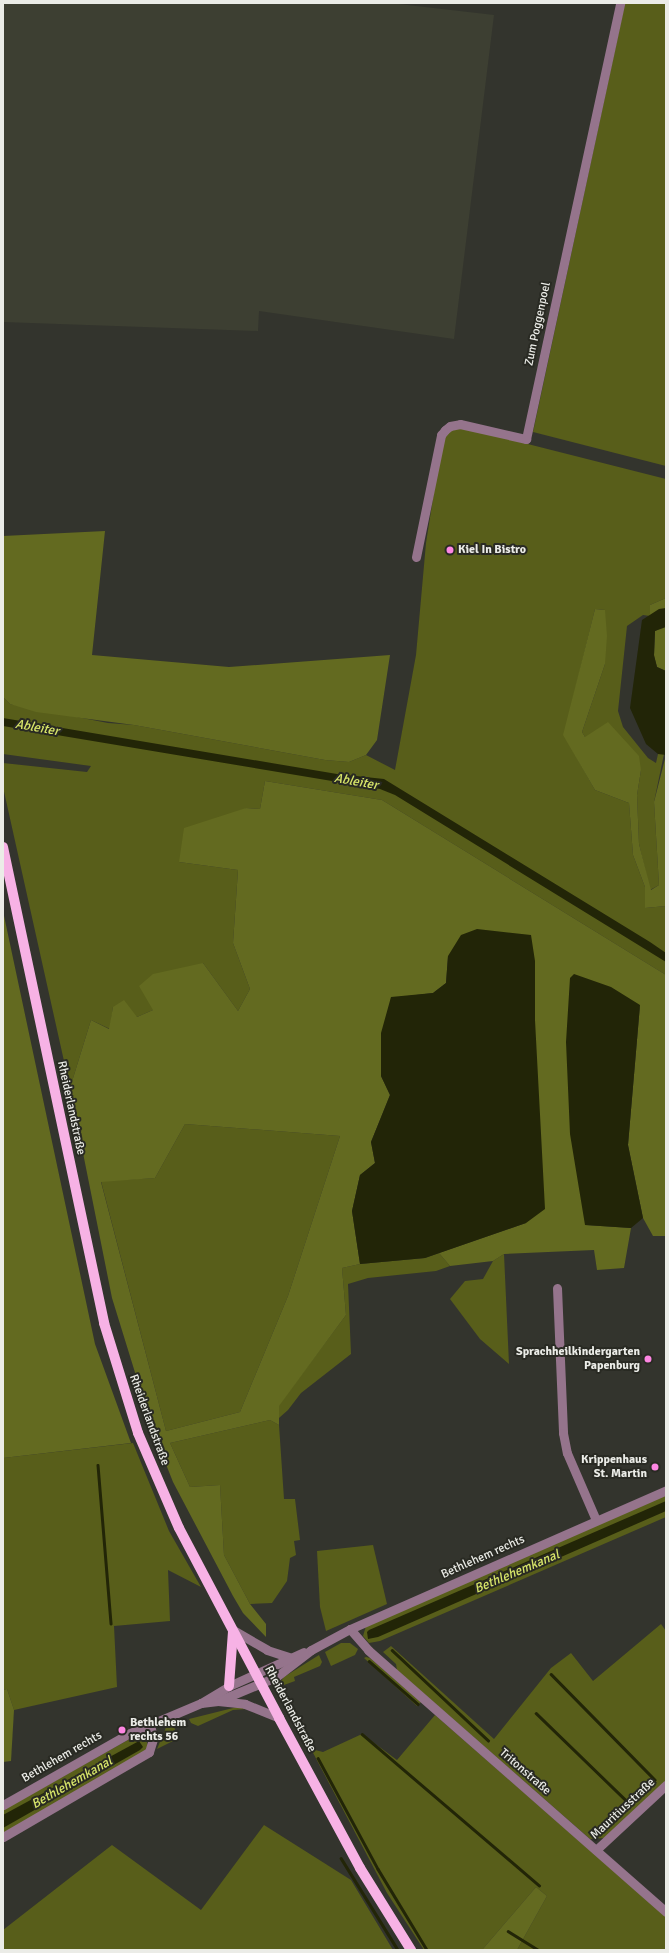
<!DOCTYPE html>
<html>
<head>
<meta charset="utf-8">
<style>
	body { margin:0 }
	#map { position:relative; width:669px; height:1953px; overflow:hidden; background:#33342d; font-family:Signika,sans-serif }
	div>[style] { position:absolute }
	.built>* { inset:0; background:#3d3f32 }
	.green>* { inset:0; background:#585e1a }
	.forest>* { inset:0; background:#636a20 }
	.water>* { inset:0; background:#222507 }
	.stream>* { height:2.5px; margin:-1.25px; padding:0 1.25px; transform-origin:1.25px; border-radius:1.25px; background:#222507 }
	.minor>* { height:9px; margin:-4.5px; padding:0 4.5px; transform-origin:4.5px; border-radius:4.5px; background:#95748c }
	.major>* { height:10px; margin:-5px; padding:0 5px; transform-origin:5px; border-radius:5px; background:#f7b2e5 }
	.dots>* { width:11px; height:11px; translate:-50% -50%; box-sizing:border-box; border:2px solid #292a23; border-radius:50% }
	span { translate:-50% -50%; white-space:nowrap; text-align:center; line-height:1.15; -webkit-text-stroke:4px #292a23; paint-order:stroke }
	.street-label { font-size:12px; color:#ebece7 }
	.poi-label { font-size:12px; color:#ebece7; font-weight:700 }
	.left { translate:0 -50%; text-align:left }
	.right { translate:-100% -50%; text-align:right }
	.water-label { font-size:13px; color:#d8e669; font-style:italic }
	.frame { position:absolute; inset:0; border:4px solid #ebece7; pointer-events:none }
</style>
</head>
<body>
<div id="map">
	<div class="built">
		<i style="clip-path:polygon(4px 3px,390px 3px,494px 15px,454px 339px,259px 311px,258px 331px,3px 322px)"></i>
	</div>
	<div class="green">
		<i style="clip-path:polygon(625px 3px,666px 3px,666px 466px,533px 432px)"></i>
		<i style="clip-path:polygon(460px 427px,666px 479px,666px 598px,650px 605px,650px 616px,643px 615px,627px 626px,618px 711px,623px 727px,648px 758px,656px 763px,658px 754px,664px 754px,654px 802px,659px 885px,650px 890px,639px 844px,637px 795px,641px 770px,585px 737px,582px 732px,605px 664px,605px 610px,595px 609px,564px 735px,595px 790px,629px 803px,633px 855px,645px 887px,645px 908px,666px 906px,666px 975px,382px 800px,265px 781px,260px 809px,246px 808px,179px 862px,238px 870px,233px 943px,250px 989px,238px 1011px,203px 963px,153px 1010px,137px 1017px,113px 1007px,110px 1029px,91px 1020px,70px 1088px,3px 787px,3px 763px,87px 772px,91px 766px,3px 754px,3px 697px,10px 704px,108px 723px,134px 725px,325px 760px,349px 762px,366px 755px,395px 770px,416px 655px,426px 543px,443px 435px,447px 430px)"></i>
		<i style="clip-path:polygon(185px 1124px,340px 1136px,288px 1296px,240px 1412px,166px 1431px,101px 1181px,155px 1178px)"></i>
		<i style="clip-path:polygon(439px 1253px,450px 1266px,436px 1271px,368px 1278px,348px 1284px,351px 1354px,301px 1393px,288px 1410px,279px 1418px,278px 1406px,346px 1315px,342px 1268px,360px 1264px,425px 1258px)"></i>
		<i style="clip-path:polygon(504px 1254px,509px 1364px,480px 1339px,450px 1299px,465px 1281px,483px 1279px,493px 1261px)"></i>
		<i style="clip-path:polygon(270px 1420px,279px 1425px,284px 1499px,295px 1499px,300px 1540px,294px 1541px,296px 1555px,290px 1558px,287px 1581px,272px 1603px,250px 1604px,224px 1555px,220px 1485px,190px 1487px,170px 1443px)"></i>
		<i style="clip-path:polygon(133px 1443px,169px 1531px,201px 1587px,168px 1570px,170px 1621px,114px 1626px,117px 1687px,14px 1710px,7px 1689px,3px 1690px,3px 1458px)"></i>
		<i style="clip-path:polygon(666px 1494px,666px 1517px,380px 1641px,369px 1643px,363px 1636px,366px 1626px)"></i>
		<i style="clip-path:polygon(373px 1545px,387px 1604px,326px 1631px,320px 1607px,317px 1551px)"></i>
		<i style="clip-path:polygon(661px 1624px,666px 1631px,666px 1781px,605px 1838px,590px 1839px,397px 1670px,396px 1664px,383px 1652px,391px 1646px,494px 1739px,551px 1668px,571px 1653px,593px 1681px)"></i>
		<i style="clip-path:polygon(341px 1643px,350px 1643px,358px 1649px,355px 1655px,331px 1666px,325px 1652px)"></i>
		<i style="clip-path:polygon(319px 1655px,322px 1662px,320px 1666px,294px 1677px,295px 1681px,284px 1685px,281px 1681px,284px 1677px)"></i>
		<i style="clip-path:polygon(366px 1657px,370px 1658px,421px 1702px,417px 1706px,364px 1658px)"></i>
		<i style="clip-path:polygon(237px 1707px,247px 1709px,233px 1710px,198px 1726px,191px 1723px,189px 1719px)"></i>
		<i style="clip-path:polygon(435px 1715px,666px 1917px,666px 1950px,517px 1950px,547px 1896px,536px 1887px,482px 1950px,424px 1950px,387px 1893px,311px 1749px,323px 1752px,362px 1734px,397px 1760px)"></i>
		<i style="clip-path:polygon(167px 1725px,173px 1725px,179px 1738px,157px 1749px)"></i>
		<i style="clip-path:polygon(137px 1735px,146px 1739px,148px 1746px,145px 1751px,3px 1834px,3px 1810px)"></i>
		<i style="clip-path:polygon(264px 1825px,351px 1880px,393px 1950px,3px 1950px,3px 1930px,112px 1845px,201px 1910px)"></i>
	</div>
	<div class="forest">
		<i style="clip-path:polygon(105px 531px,92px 655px,229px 667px,390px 655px,377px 740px,366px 755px,349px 762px,325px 760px,134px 725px,36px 712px,10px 704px,3px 697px,3px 536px)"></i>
		<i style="clip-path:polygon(666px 598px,666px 608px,650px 616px,650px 605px)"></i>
		<i style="clip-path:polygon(595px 609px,605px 610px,607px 636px,605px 664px,582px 732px,585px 737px,608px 722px,639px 756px,641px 770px,637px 795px,639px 844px,651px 890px,659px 885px,654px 802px,666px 755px,666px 906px,645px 908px,645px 887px,633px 855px,629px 803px,595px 790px,563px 735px)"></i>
		<i style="clip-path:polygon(663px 627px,666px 627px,666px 671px,657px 667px,654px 656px,655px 631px)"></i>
		<i style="clip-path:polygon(evenodd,265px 781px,382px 800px,666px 975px,666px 1236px,653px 1236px,643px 1218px,628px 1145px,640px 1005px,586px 1225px,631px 1228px,624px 1268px,597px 1270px,594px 1250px,504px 1254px,493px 1261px,450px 1266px,439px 1253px,526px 1223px,535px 961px,448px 956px,446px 983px,433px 993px,391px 998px,381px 1076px,390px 1095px,371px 1142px,375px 1163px,360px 1175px,352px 1211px,360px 1264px,342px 1268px,346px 1315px,279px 1406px,279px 1425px,270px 1420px,170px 1443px,190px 1487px,220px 1485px,224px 1555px,250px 1604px,266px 1624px,266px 1637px,243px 1613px,233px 1596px,173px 1482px,154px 1434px,112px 1298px,70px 1088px,91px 1020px,109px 1029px,113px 1007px,124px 1000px,137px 1017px,153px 1010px,139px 986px,153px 974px,203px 963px,238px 1011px,250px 989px,233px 943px,238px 870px,179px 862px,184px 828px,246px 808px,260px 809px,265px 781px,185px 1124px,340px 1136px,288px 1296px,240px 1412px,166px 1431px,101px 1182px,155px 1178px,185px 1124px)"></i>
		<i style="clip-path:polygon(3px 911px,95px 1344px,131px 1443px,3px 1458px)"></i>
		<i style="clip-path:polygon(7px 1689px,14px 1710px,11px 1761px,3px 1762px,3px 1690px)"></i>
		<i style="clip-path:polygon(536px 1887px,547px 1896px,517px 1950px,482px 1950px)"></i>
	</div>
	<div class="water">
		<i style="clip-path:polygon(666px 608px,666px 627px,655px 631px,654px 655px,657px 667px,666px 671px,666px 755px,658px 754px,646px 744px,630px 708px,642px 620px,659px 609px)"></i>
		<i style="clip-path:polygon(3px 718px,337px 774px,384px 779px,650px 942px,666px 953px,666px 962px,395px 795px,380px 789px,3px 726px)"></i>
		<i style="clip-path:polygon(477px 929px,531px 935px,535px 961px,535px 1020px,545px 1209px,526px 1223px,425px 1258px,360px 1264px,352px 1211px,360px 1175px,375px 1163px,371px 1142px,390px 1095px,381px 1076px,381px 1033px,391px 997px,433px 993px,446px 983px,448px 956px,461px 935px)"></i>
		<i style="clip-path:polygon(574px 974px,611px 987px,640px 1005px,628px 1145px,643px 1218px,631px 1228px,585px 1225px,570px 1134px,566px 1042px,570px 978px)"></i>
		<i style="clip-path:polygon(666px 1501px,666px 1511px,378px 1637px,368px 1639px,367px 1632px,369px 1630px)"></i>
		<i style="clip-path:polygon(139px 1741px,143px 1747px,140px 1750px,3px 1828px,3px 1815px)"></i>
	</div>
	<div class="stream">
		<i style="left:98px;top:1465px;width:159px;rotate:85.3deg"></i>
		<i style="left:392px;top:1650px;width:132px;rotate:43.2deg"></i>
		<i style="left:369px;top:1661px;width:65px;rotate:41.3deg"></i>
		<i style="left:551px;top:1674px;width:148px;rotate:45.5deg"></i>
		<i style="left:536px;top:1713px;width:128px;rotate:44.1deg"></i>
		<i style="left:362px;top:1734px;width:233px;rotate:40.5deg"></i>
		<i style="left:318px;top:1758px;width:126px;rotate:61.6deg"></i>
		<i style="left:378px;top:1869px;width:95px;rotate:58.8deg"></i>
		<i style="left:341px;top:1858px;width:108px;rotate:58.2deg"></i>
		<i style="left:508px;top:1931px;width:36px;rotate:32deg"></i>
	</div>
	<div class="minor">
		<i style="left:416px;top:557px;width:125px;rotate:-78.4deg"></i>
		<i style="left:441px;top:435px;width:6px;rotate:-51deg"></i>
		<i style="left:445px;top:430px;width:6px;rotate:-39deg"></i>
		<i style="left:450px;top:426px;width:10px;rotate:-11deg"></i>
		<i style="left:460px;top:424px;width:68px;rotate:12.8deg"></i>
		<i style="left:526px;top:439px;width:446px;rotate:-77.8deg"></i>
		<i style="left:557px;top:1288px;width:145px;rotate:87.6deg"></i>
		<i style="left:563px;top:1433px;width:20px;rotate:79deg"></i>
		<i style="left:567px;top:1453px;width:73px;rotate:66.6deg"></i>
		<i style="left:350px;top:1629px;width:28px;rotate:49deg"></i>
		<i style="left:368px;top:1650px;width:397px;rotate:41.3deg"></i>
		<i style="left:233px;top:1630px;width:39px;rotate:30deg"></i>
		<i style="left:267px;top:1650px;width:23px;rotate:18deg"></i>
		<i style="left:218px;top:1701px;width:27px;rotate:6deg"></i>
		<i style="left:245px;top:1704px;width:37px;rotate:22deg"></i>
		<i style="left:201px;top:1703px;width:17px;rotate:-7deg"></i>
		<i style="left:218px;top:1701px;width:63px;rotate:-22.5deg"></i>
		<i style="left:276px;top:1677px;width:44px;rotate:-37.6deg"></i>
		<i style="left:311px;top:1650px;width:44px;rotate:-28.3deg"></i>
		<i style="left:350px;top:1629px;width:345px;rotate:-23.7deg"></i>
		<i style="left:3px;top:1805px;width:144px;rotate:-29.6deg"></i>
		<i style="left:128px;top:1734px;width:79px;rotate:-23deg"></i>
		<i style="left:201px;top:1703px;width:33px;rotate:-31deg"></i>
		<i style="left:229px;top:1686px;width:82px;rotate:-24.4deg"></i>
		<i style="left:3px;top:1837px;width:169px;rotate:-30.2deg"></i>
		<i style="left:149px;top:1752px;width:14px;rotate:-73deg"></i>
		<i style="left:153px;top:1739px;width:15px;rotate:-101deg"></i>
		<i style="left:596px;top:1850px;width:96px;rotate:-42.9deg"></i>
	</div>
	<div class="major">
		<i style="left:3px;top:847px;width:487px;rotate:78deg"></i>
		<i style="left:104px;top:1323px;width:115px;rotate:72.8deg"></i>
		<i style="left:138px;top:1433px;width:103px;rotate:66.7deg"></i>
		<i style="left:179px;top:1528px;width:215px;rotate:62.2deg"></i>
		<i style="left:279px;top:1718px;width:170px;rotate:61.6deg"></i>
		<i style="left:360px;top:1868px;width:97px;rotate:58.1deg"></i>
		<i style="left:229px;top:1686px;width:54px;rotate:-85.8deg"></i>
	</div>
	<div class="dots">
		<i style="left:450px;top:550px;background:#fd86e2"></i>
		<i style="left:648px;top:1359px;background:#fd86e2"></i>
		<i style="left:655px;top:1467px;background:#fd86e2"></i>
		<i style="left:122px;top:1730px;background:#fd86e2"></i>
	</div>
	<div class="street-label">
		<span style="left:538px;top:324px;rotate:-78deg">Zum Poggenpoel</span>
		<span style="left:71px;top:1108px;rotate:78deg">Rheiderlandstraße</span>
		<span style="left:149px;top:1420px;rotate:70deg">Rheiderlandstraße</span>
		<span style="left:483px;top:1557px;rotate:-24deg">Bethlehem rechts</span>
		<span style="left:290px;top:1709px;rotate:62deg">Rheiderlandstraße</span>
		<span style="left:62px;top:1757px;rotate:-30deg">Bethlehem rechts</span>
		<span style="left:525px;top:1772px;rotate:41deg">Tritonstraße</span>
		<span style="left:623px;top:1809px;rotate:-43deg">Mauritiusstraße</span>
	</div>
	<div class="poi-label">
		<span class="left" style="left:458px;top:550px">Kiel In Bistro</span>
		<span class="right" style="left:640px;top:1359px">Sprachheilkindergarten<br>Papenburg</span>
		<span class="right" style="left:647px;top:1467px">Krippenhaus<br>St. Martin</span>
		<span class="left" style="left:130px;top:1730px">Bethlehem<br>rechts 56</span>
	</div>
	<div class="water-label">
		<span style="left:37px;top:728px;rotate:10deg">Ableiter</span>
		<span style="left:356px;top:782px;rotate:10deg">Ableiter</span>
		<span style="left:517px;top:1572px;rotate:-23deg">Bethlehemkanal</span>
		<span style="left:72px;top:1783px;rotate:-30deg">Bethlehemkanal</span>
	</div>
	<div class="frame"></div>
</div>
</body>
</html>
